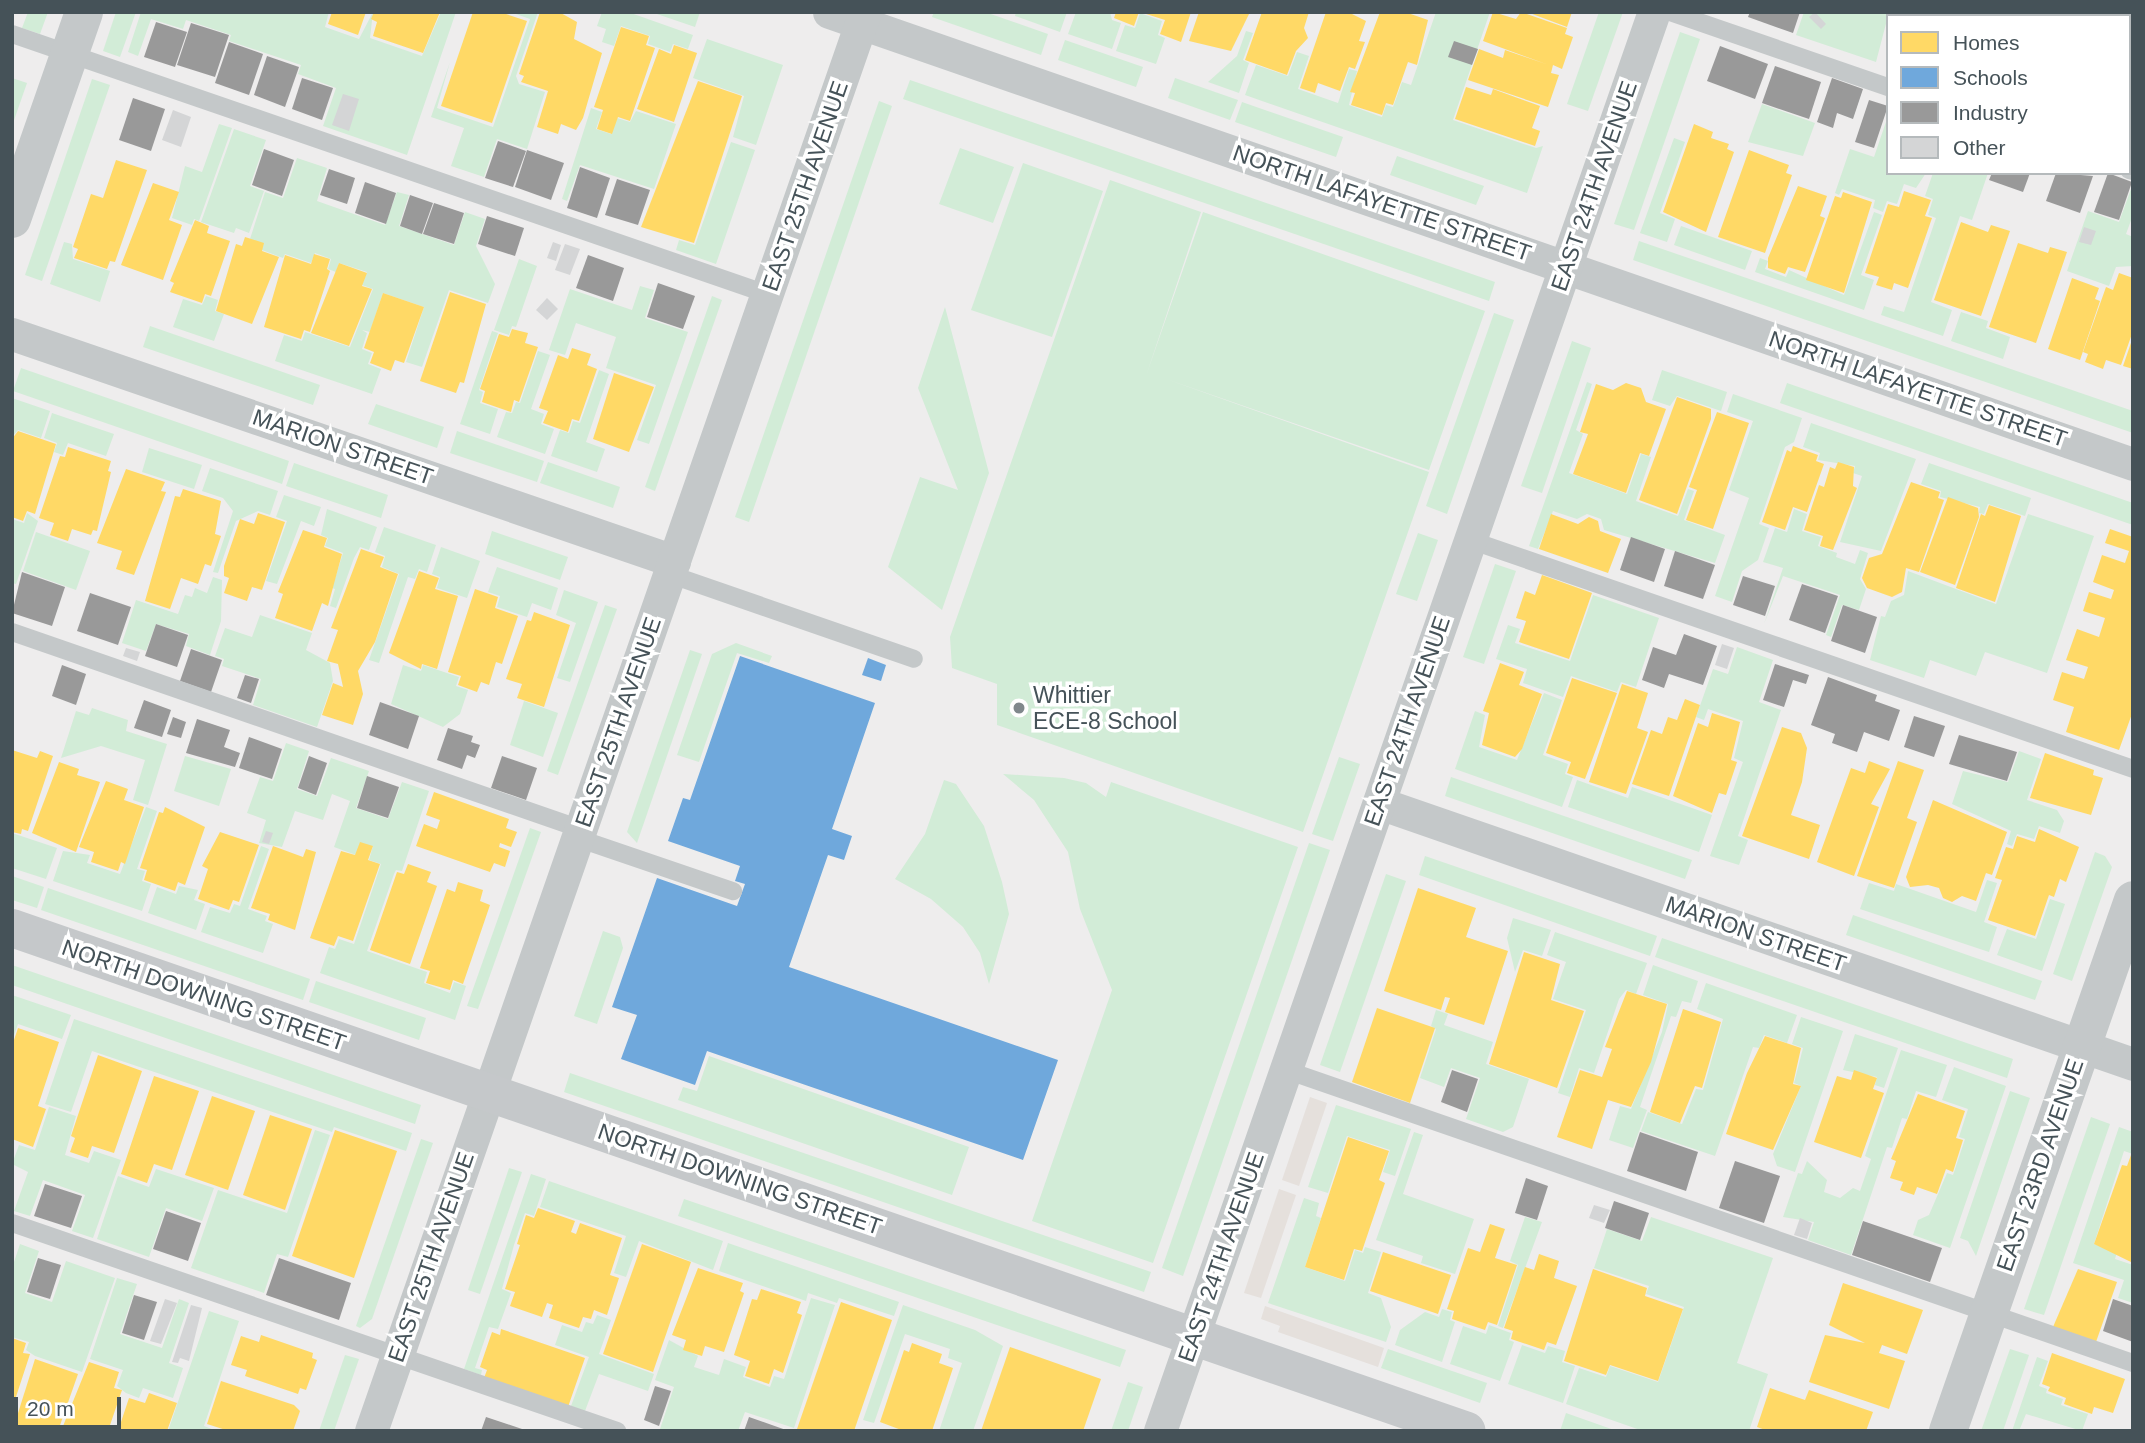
<!DOCTYPE html>
<html>
<head>
<meta charset="utf-8">
<style>
	body { margin:0 }
	#map { position:relative; width:2145px; height:1443px; overflow:hidden; background:#eeeded; font-family:Arial,sans-serif }
	div>[style] { position:absolute }
	.green>* { inset:0; background:#d2ecd7 }
	.sand>* { inset:0; background:#e5e0dc }
	.homes>* { inset:0; background:#ffd966 }
	.schools>* { inset:0; background:#6fa8dc }
	.industry>* { inset:0; background:#999 }
	.building>* { inset:0; background:#d4d5d6 }
	.service>* { height:18px; margin:-9px; padding:0 9px; transform-origin:9px; border-radius:9px; background:#c4c8c9 }
	.minor>* { height:33px; margin:-16.5px; padding:0 16.5px; transform-origin:16.5px; border-radius:16.5px; background:#c4c8c9 }
	.tertiary>* { height:38px; margin:-19px; padding:0 19px; transform-origin:19px; border-radius:19px; background:#c4c8c9 }
	.secondary>* { height:38px; margin:-19px; padding:0 19px; transform-origin:19px; border-radius:19px; background:#c5c8ca }
	.dots>* { width:19px; height:19px; translate:-50% -50%; box-sizing:border-box; border:4px solid #fff; border-radius:50% }
	span { translate:-50% -50%; white-space:nowrap; text-align:center; line-height:1.15; -webkit-text-stroke:7px #fff; paint-order:stroke }
	.street-label { font-size:23px; color:#455258 }
	.poi-label { font-size:23px; color:#455258 }
	.left { translate:0 -50%; text-align:left }
	.frame { position:absolute; inset:0; border:14px solid #455258; pointer-events:none }
	.legend { position:absolute; left:1886px; top:14px; width:245px; height:161px; box-sizing:border-box; background:#fff; border:2px solid #b5babc; margin:0; padding:9px 12px; list-style:none; font-size:21px; color:#455258 }
	.legend li { display:flex; align-items:center; gap:14px; height:35px }
	.legend b { width:35px; border:2px solid #b5babc }
	.scale { position:absolute; left:14px; top:1397px; width:107px; height:32px; box-sizing:border-box; border:4px solid #455258; border-top:0; padding-left:9px; font-size:21px; line-height:24px; white-space:nowrap; color:#455258; -webkit-text-stroke:5px #fff; paint-order:stroke }
</style>
</head>
<body>
<div id="map">
	<div class="green">
		<i style="clip-path:polygon(28px 12px,48px 12px,40px 34px,22px 28px)"></i>
		<i style="clip-path:polygon(116px 12px,136px 12px,120px 57px,103px 51px)"></i>
		<i style="clip-path:polygon(141px 12px,329px 12px,325px 27px,359px 39px,373px 12px,370px 38px,422px 56px,441px 12px,456px 12px,407px 155px,323px 126px,336px 88px,298px 74px,301px 65px,229px 41px,231px 35px,186px 20px,183px 29px,151px 19px,138px 56px,128px 52px)"></i>
		<i style="clip-path:polygon(510px 12px,538px 12px,516px 76px,519px 84px,545px 92px,527px 149px,497px 139px,484px 177px,451px 166px,464px 128px,431px 117px,450px 62px,437px 108px,493px 127px,530px 19px)"></i>
		<i style="clip-path:polygon(602px 12px,628px 12px,693px 35px,688px 49px,673px 44px,670px 52px,648px 44px,650px 36px,621px 26px,614px 46px,602px 42px,606px 29px,597px 26px)"></i>
		<i style="clip-path:polygon(651px 12px,700px 12px,695px 27px)"></i>
		<i style="clip-path:polygon(934px 12px,985px 12px,1048px 34px,1041px 55px,932px 17px)"></i>
		<i style="clip-path:polygon(1016px 12px,1067px 12px,1060px 32px,1015px 16px)"></i>
		<i style="clip-path:polygon(1076px 12px,1110px 12px,1112px 20px,1121px 23px,1112px 49px,1068px 34px)"></i>
		<i style="clip-path:polygon(1436px 12px,1490px 12px,1453px 120px,1536px 148px,1543px 146px,1527px 193px,1245px 95px,1256px 65px,1288px 76px,1297px 52px,1309px 56px,1298px 89px,1338px 103px,1349px 69px,1357px 71px,1349px 105px,1382px 117px,1386px 105px,1393px 107px,1402px 82px,1411px 85px)"></i>
		<i style="clip-path:polygon(1599px 12px,1623px 12px,1588px 111px,1567px 104px)"></i>
		<i style="clip-path:polygon(1804px 12px,1990px 12px,2000px 16px,1888px 16px,1876px 62px,1796px 35px)"></i>
		<i style="clip-path:polygon(1140px 13px,1162px 21px,1158px 35px,1165px 38px,1156px 64px,1116px 51px,1125px 25px,1135px 28px)"></i>
		<i style="clip-path:polygon(1246px 31px,1253px 33px,1243px 60px,1249px 63px,1239px 93px,1208px 82px,1237px 56px)"></i>
		<i style="clip-path:polygon(1680px 32px,1700px 39px,1634px 230px,1614px 224px)"></i>
		<i style="clip-path:polygon(707px 39px,783px 65px,756px 145px,733px 137px,744px 96px,693px 78px)"></i>
		<i style="clip-path:polygon(1065px 40px,1143px 67px,1136px 87px,1058px 60px)"></i>
		<i style="clip-path:polygon(12px 78px,27px 83px,12px 126px)"></i>
		<i style="clip-path:polygon(1175px 78px,1238px 100px,1230px 120px,1168px 98px)"></i>
		<i style="clip-path:polygon(92px 79px,110px 85px,42px 281px,25px 275px)"></i>
		<i style="clip-path:polygon(910px 80px,1495px 282px,1489px 301px,903px 99px)"></i>
		<i style="clip-path:polygon(879px 101px,892px 106px,749px 522px,735px 517px)"></i>
		<i style="clip-path:polygon(1242px 102px,1343px 137px,1336px 157px,1235px 122px)"></i>
		<i style="clip-path:polygon(1762px 104px,1815px 123px,1803px 156px,1748px 142px)"></i>
		<i style="clip-path:polygon(591px 108px,602px 112px,596px 129px,611px 134px,617px 118px,630px 122px,636px 111px,676px 124px,654px 189px,580px 165px,567px 201px,562px 199px)"></i>
		<i style="clip-path:polygon(1888px 116px,1888px 173px,1926px 173px,1916px 188px,1904px 184px,1897px 204px,1887px 201px,1883px 212px,1873px 208px,1875px 200px,1842px 189px,1839px 195px,1835px 193px,1850px 149px,1874px 157px)"></i>
		<i style="clip-path:polygon(219px 124px,232px 128px,199px 221px,194px 219px,192px 225px,172px 218px,185px 166px,202px 172px)"></i>
		<i style="clip-path:polygon(234px 129px,266px 140px,250px 186px,264px 191px,249px 233px,236px 228px,234px 233px,201px 222px)"></i>
		<i style="clip-path:polygon(1674px 138px,1685px 142px,1660px 213px,1675px 219px,1667px 242px,1640px 233px)"></i>
		<i style="clip-path:polygon(731px 142px,755px 150px,716px 264px,676px 250px,679px 240px,695px 245px)"></i>
		<i style="clip-path:polygon(960px 148px,1014px 167px,993px 223px,939px 204px)"></i>
		<i style="clip-path:polygon(1397px 156px,1484px 186px,1476px 205px,1390px 175px)"></i>
		<i style="clip-path:polygon(297px 158px,327px 168px,317px 201px,385px 225px,397px 192px,409px 195px,399px 226px,454px 245px,465px 212px,485px 219px,476px 246px,495px 284px,488px 303px,449px 290px,422px 367px,406px 362px,424px 307px,383px 293px,370px 332px,362px 330px,367px 333px,362px 349px,372px 353px,368px 364px,381px 369px,372px 394px,275px 361px,284px 335px,302px 341px,305px 332px,350px 347px,373px 289px,362px 285px,367px 272px,339px 263px,336px 272px,328px 269px,331px 259px,315px 253px,311px 263px,285px 254px,283px 258px,262px 250px,250px 239px,265px 192px,283px 198px)"></i>
		<i style="clip-path:polygon(1023px 163px,1103px 191px,1052px 337px,971px 310px)"></i>
		<i style="clip-path:polygon(1933px 173px,1988px 173px,1972px 220px,1960px 216px,1931px 302px,1952px 310px,1943px 336px,1881px 315px,1884px 306px,1904px 312px,1936px 218px,1928px 215px,1933px 199px,1925px 196px)"></i>
		<i style="clip-path:polygon(1110px 180px,1201px 212px,1147px 373px,1203px 212px,1485px 311px,1429px 470px,1166px 379px,1429px 472px,1303px 832px,997px 725px,997px 684px,952px 668px,950px 637px)"></i>
		<i style="clip-path:polygon(2131px 189px,2133px 215px,2126px 234px,2133px 237px,2133px 266px,2116px 267px,2109px 286px,2067px 271px,2088px 211px,2119px 222px)"></i>
		<i style="clip-path:polygon(1874px 212px,1882px 215px,1861px 275px,1874px 280px,1864px 310px,1755px 272px,1760px 258px,1768px 261px,1765px 269px,1786px 277px,1789px 270px,1844px 295px)"></i>
		<i style="clip-path:polygon(1681px 226px,1752px 251px,1745px 270px,1674px 245px)"></i>
		<i style="clip-path:polygon(1639px 241px,2133px 411px,2133px 433px,1633px 260px)"></i>
		<i style="clip-path:polygon(64px 242px,72px 244px,73px 259px,110px 271px,100px 302px,50px 284px)"></i>
		<i style="clip-path:polygon(519px 259px,537px 266px,516px 327px,512px 326px,509px 335px,494px 330px)"></i>
		<i style="clip-path:polygon(640px 286px,654px 290px,645px 318px,688px 332px,649px 444px,637px 440px,656px 385px,606px 368px,616px 337px,576px 323px,565px 355px,549px 350px,570px 289px,632px 310px)"></i>
		<i style="clip-path:polygon(206px 296px,218px 300px,215px 311px,224px 314px,214px 341px,173px 327px,183px 299px,202px 305px)"></i>
		<i style="clip-path:polygon(712px 296px,722px 300px,655px 491px,645px 487px)"></i>
		<i style="clip-path:polygon(945px 307px,989px 473px,942px 610px,888px 567px,920px 477px,958px 490px,918px 388px)"></i>
		<i style="clip-path:polygon(1961px 312px,1988px 321px,1986px 328px,2010px 337px,2003px 359px,1951px 341px)"></i>
		<i style="clip-path:polygon(1494px 313px,1514px 320px,1447px 514px,1426px 506px)"></i>
		<i style="clip-path:polygon(150px 326px,320px 385px,313px 405px,143px 347px)"></i>
		<i style="clip-path:polygon(492px 331px,498px 333px,479px 390px,483px 392px,480px 403px,498px 409px,490px 434px,460px 424px)"></i>
		<i style="clip-path:polygon(1572px 341px,1591px 348px,1542px 493px,1521px 486px)"></i>
		<i style="clip-path:polygon(538px 351px,550px 355px,531px 409px,544px 414px,541px 424px,554px 429px,545px 454px,497px 437px,506px 412px,512px 413px,516px 402px,520px 403px)"></i>
		<i style="clip-path:polygon(21px 368px,289px 461px,282px 484px,13px 391px)"></i>
		<i style="clip-path:polygon(599px 370px,609px 374px,586px 442px,605px 449px,597px 472px,551px 456px,560px 430px,569px 433px,573px 421px,580px 423px)"></i>
		<i style="clip-path:polygon(1662px 370px,1727px 392px,1721px 411px,1677px 396px,1670px 406px,1652px 400px)"></i>
		<i style="clip-path:polygon(1587px 382px,1592px 384px,1576px 430px,1583px 434px,1569px 473px,1627px 494px,1641px 454px,1651px 457px,1636px 501px,1678px 516px,1688px 489px,1694px 491px,1684px 520px,1725px 535px,1715px 563px,1604px 530px,1601px 519px,1587px 514px,1577px 519px,1553px 511px,1538px 549px,1529px 546px)"></i>
		<i style="clip-path:polygon(1787px 383px,2133px 503px,2133px 525px,1780px 403px)"></i>
		<i style="clip-path:polygon(1733px 394px,1802px 418px,1794px 442px,1785px 447px,1759px 524px,1769px 528px,1758px 560px,1742px 571px,1732px 602px,1715px 596px,1749px 498px,1729px 490px,1753px 421px,1727px 412px)"></i>
		<i style="clip-path:polygon(12px 398px,50px 411px,41px 438px,18px 430px,12px 437px)"></i>
		<i style="clip-path:polygon(376px 404px,444px 427px,437px 448px,368px 424px)"></i>
		<i style="clip-path:polygon(52px 413px,114px 434px,106px 456px,68px 443px,63px 455px,54px 452px,57px 443px,44px 438px)"></i>
		<i style="clip-path:polygon(1811px 423px,1916px 459px,1881px 551px,1840px 542px,1862px 476px,1853px 473px,1855px 466px,1818px 460px,1820px 453px,1803px 447px)"></i>
		<i style="clip-path:polygon(457px 431px,544px 461px,537px 482px,450px 453px)"></i>
		<i style="clip-path:polygon(149px 448px,202px 465px,194px 489px,142px 472px)"></i>
		<i style="clip-path:polygon(548px 462px,620px 487px,613px 508px,540px 483px)"></i>
		<i style="clip-path:polygon(294px 463px,388px 495px,381px 518px,286px 486px)"></i>
		<i style="clip-path:polygon(1929px 463px,2031px 498px,2025px 516px,1988px 504px,1984px 514px,1979px 513px,1980px 507px,1940px 497px,1941px 491px,1921px 484px)"></i>
		<i style="clip-path:polygon(210px 468px,278px 491px,270px 515px,258px 511px,236px 521px,218px 573px,213px 572px,233px 511px,223px 498px,202px 491px)"></i>
		<i style="clip-path:polygon(284px 495px,321px 507px,314px 526px,301px 521px,277px 584px,266px 581px,287px 521px,276px 517px)"></i>
		<i style="clip-path:polygon(327px 509px,377px 527px,369px 550px,360px 547px,354px 558px,336px 608px,330px 606px,335px 589px,332px 588px,343px 553px,325px 546px,328px 538px,321px 535px)"></i>
		<i style="clip-path:polygon(1794px 509px,1807px 514px,1802px 531px,1821px 537px,1818px 546px,1837px 553px,1836px 557px,1855px 564px,1860px 550px,1868px 553px,1860px 579px,1866px 589px,1859px 610px,1842px 605px,1831px 637px,1826px 635px,1840px 595px,1783px 576px,1764px 624px,1783px 568px,1763px 562px,1775px 528px,1787px 532px)"></i>
		<i style="clip-path:polygon(27px 513px,38px 521px,16px 584px,12px 583px,12px 519px,24px 523px)"></i>
		<i style="clip-path:polygon(2028px 514px,2094px 536px,2047px 673px,1985px 652px,1976px 676px,1930px 660px,1924px 678px,1870px 660px,1881px 616px,1885px 617px,1891px 601px,1904px 595px,1908px 571px,1996px 604px)"></i>
		<i style="clip-path:polygon(384px 527px,436px 545px,427px 572px,419px 569px,415px 579px,408px 577px,379px 663px,369px 660px,399px 574px,382px 567px,385px 556px,375px 552px)"></i>
		<i style="clip-path:polygon(492px 531px,568px 557px,560px 580px,485px 554px)"></i>
		<i style="clip-path:polygon(36px 532px,90px 551px,76px 590px,23px 571px)"></i>
		<i style="clip-path:polygon(1418px 533px,1438px 540px,1417px 601px,1396px 594px)"></i>
		<i style="clip-path:polygon(441px 547px,480px 561px,467px 598px,437px 588px,440px 577px,432px 574px)"></i>
		<i style="clip-path:polygon(1495px 564px,1516px 571px,1484px 664px,1463px 657px)"></i>
		<i style="clip-path:polygon(497px 567px,558px 588px,551px 610px,532px 603px,527px 617px,497px 607px,500px 596px,488px 592px)"></i>
		<i style="clip-path:polygon(213px 577px,222px 580px,221px 621px,210px 655px,186px 646px,189px 634px,156px 624px,146px 651px,122px 643px,136px 600px,178px 614px,185px 595px,192px 597px,195px 588px,207px 593px)"></i>
		<i style="clip-path:polygon(564px 590px,598px 602px,570px 682px,557px 678px,576px 623px,556px 615px)"></i>
		<i style="clip-path:polygon(1593px 595px,1659px 618px,1636px 687px,1621px 682px,1617px 692px,1571px 676px,1563px 697px,1523px 683px,1527px 669px,1496px 659px,1508px 625px,1520px 629px,1515px 643px,1570px 661px)"></i>
		<i style="clip-path:polygon(605px 605px,617px 609px,558px 775px,547px 771px)"></i>
		<i style="clip-path:polygon(260px 615px,312px 633px,306px 650px,330px 663px,333px 681px,317px 727px,253px 705px,261px 679px,222px 666px,224px 659px,215px 656px,225px 628px,252px 637px)"></i>
		<i style="clip-path:polygon(736px 643px,772px 656px,769px 663px,737px 653px,699px 762px,677px 755px,712px 654px)"></i>
		<i style="clip-path:polygon(1737px 647px,1773px 660px,1759px 702px,1781px 710px,1738px 836px,1748px 840px,1739px 865px,1710px 856px,1743px 762px,1734px 758px,1743px 721px,1708px 709px,1704px 720px,1696px 717px,1713px 669px,1728px 674px)"></i>
		<i style="clip-path:polygon(690px 650px,702px 654px,637px 843px,627px 832px)"></i>
		<i style="clip-path:polygon(403px 665px,421px 671px,423px 665px,459px 677px,456px 686px,468px 690px,460px 714px,443px 727px,391px 704px)"></i>
		<i style="clip-path:polygon(1544px 693px,1562px 700px,1543px 755px,1568px 764px,1565px 774px,1573px 777px,1562px 807px,1455px 769px,1475px 711px,1485px 715px,1479px 747px,1517px 760px)"></i>
		<i style="clip-path:polygon(524px 701px,558px 713px,543px 757px,510px 745px)"></i>
		<i style="clip-path:polygon(92px 708px,128px 720px,126px 731px,167px 744px,148px 805px,133px 800px,145px 760px,101px 746px,61px 758px,76px 711px,89px 715px)"></i>
		<i style="clip-path:polygon(286px 743px,309px 751px,297px 789px,317px 796px,331px 758px,369px 771px,356px 808px,388px 819px,402px 782px,429px 791px,402px 871px,396px 870px,394px 874px,367px 951px,427px 972px,424px 983px,450px 993px,454px 982px,466px 986px,455px 1020px,320px 973px,329px 947px,335px 949px,339px 939px,354px 944px,381px 864px,369px 860px,373px 846px,356px 855px,334px 847px,350px 801px,332px 794px,323px 820px,295px 811px,282px 847px,259px 843px,266px 820px,247px 813px,260px 777px,273px 781px)"></i>
		<i style="clip-path:polygon(2019px 751px,2041px 759px,2027px 800px,2057px 810px,2064px 821px,2060px 833px,2039px 826px,2034px 839px,2017px 834px,2012px 846px,2007px 844px,2011px 831px,1952px 804px,1963px 771px,2008px 782px)"></i>
		<i style="clip-path:polygon(185px 756px,231px 769px,219px 806px,174px 791px)"></i>
		<i style="clip-path:polygon(1339px 757px,1360px 764px,1333px 841px,1312px 834px)"></i>
		<i style="clip-path:polygon(1003px 774px,1064px 778px,1086px 783px,1106px 797px,1111px 782px,1298px 847px,1153px 1263px,1032px 1221px,1112px 990px,1080px 909px,1068px 852px,1034px 800px)"></i>
		<i style="clip-path:polygon(1451px 777px,1692px 860px,1685px 879px,1445px 796px)"></i>
		<i style="clip-path:polygon(944px 780px,956px 784px,984px 826px,1002px 882px,1009px 914px,989px 984px,980px 953px,963px 927px,931px 899px,895px 879px,925px 834px)"></i>
		<i style="clip-path:polygon(1577px 780px,1628px 798px,1632px 787px,1712px 815px,1699px 852px,1568px 807px)"></i>
		<i style="clip-path:polygon(146px 807px,157px 811px,137px 869px,145px 871px,142px 881px,151px 884px,142px 911px,53px 881px,63px 851px,90px 855px,87px 863px,120px 874px)"></i>
		<i style="clip-path:polygon(530px 828px,541px 832px,478px 1009px,467px 1006px)"></i>
		<i style="clip-path:polygon(12px 833px,57px 848px,46px 879px,12px 868px)"></i>
		<i style="clip-path:polygon(1309px 843px,1330px 850px,1183px 1276px,1162px 1268px)"></i>
		<i style="clip-path:polygon(261px 846px,269px 849px,248px 909px,267px 916px,265px 921px,273px 924px,263px 953px,201px 932px,210px 907px,230px 913px,234px 904px,240px 906px)"></i>
		<i style="clip-path:polygon(2095px 852px,2105px 856px,2112px 867px,2072px 981px,2053px 974px)"></i>
		<i style="clip-path:polygon(1425px 856px,1657px 936px,1650px 956px,1419px 875px)"></i>
		<i style="clip-path:polygon(1386px 874px,1406px 881px,1340px 1072px,1320px 1065px)"></i>
		<i style="clip-path:polygon(12px 876px,44px 887px,37px 908px,12px 900px)"></i>
		<i style="clip-path:polygon(1987px 880px,1997px 883px,1984px 922px,1997px 927px,1989px 952px,1860px 909px,1869px 883px,1894px 891px,1896px 884px,1976px 912px)"></i>
		<i style="clip-path:polygon(179px 886px,198px 890px,194px 900px,205px 904px,196px 930px,148px 913px,157px 887px,176px 894px)"></i>
		<i style="clip-path:polygon(48px 888px,310px 979px,303px 1000px,41px 910px)"></i>
		<i style="clip-path:polygon(2050px 899px,2065px 904px,2042px 971px,1997px 955px,2007px 929px,2036px 939px)"></i>
		<i style="clip-path:polygon(1853px 915px,2042px 981px,2035px 1000px,1846px 935px)"></i>
		<i style="clip-path:polygon(1513px 918px,1551px 930px,1542px 956px,1523px 950px,1515px 972px,1507px 938px)"></i>
		<i style="clip-path:polygon(603px 931px,620px 937px,623px 948px,597px 1024px,574px 1016px)"></i>
		<i style="clip-path:polygon(1555px 932px,1647px 963px,1636px 994px,1626px 990px,1619px 999px,1594px 1073px,1579px 1068px,1570px 1097px,1558px 1093px,1586px 1010px,1553px 999px,1566px 962px,1547px 955px)"></i>
		<i style="clip-path:polygon(1662px 938px,2013px 1059px,2007px 1078px,1655px 957px)"></i>
		<i style="clip-path:polygon(12px 965px,421px 1105px,415px 1124px,12px 985px)"></i>
		<i style="clip-path:polygon(1653px 965px,1698px 981px,1691px 1003px,1682px 1001px,1676px 1017px,1671px 1016px,1640px 1107px,1647px 1110px,1633px 1148px,1609px 1140px,1620px 1106px,1631px 1109px,1662px 1032px,1668px 1004px,1643px 995px)"></i>
		<i style="clip-path:polygon(316px 981px,426px 1018px,419px 1040px,309px 1002px)"></i>
		<i style="clip-path:polygon(1706px 983px,1797px 1015px,1787px 1043px,1764px 1035px,1759px 1048px,1753px 1047px,1715px 1156px,1641px 1131px,1648px 1112px,1682px 1124px,1696px 1089px,1703px 1090px,1723px 1019px,1697px 1009px)"></i>
		<i style="clip-path:polygon(12px 995px,71px 1015px,62px 1039px,18px 1024px,12px 1041px)"></i>
		<i style="clip-path:polygon(1436px 1010px,1448px 1014px,1444px 1025px,1493px 1042px,1486px 1064px,1529px 1079px,1513px 1127px,1503px 1132px,1466px 1119px,1480px 1078px,1451px 1068px,1444px 1087px,1420px 1078px,1436px 1029px,1431px 1026px)"></i>
		<i style="clip-path:polygon(1801px 1017px,1843px 1031px,1795px 1172px,1777px 1166px,1773px 1154px,1801px 1086px,1794px 1083px,1803px 1048px,1792px 1044px)"></i>
		<i style="clip-path:polygon(74px 1019px,412px 1133px,406px 1151px,334px 1127px,332px 1132px,92px 1051px,71px 1112px,45px 1104px)"></i>
		<i style="clip-path:polygon(1855px 1034px,1898px 1048px,1884px 1088px,1875px 1085px,1877px 1077px,1843px 1070px)"></i>
		<i style="clip-path:polygon(1901px 1050px,1947px 1065px,1936px 1097px,1916px 1091px,1907px 1119px,1902px 1118px,1892px 1148px,1887px 1147px,1851px 1255px,1808px 1240px,1814px 1222px,1783px 1217px,1798px 1173px,1802px 1174px,1807px 1161px,1827px 1180px,1824px 1192px,1840px 1198px,1853px 1188px,1860px 1191px,1871px 1159px,1865px 1156px)"></i>
		<i style="clip-path:polygon(709px 1056px,969px 1147px,952px 1195px,678px 1100px,683px 1087px,697px 1091px)"></i>
		<i style="clip-path:polygon(1954px 1067px,2006px 1086px,1950px 1248px,1913px 1235px,1918px 1220px,1929px 1215px,1947px 1173px,1953px 1175px,1965px 1139px,1959px 1137px,1968px 1109px,1942px 1100px)"></i>
		<i style="clip-path:polygon(570px 1073px,1151px 1272px,1144px 1292px,564px 1092px)"></i>
		<i style="clip-path:polygon(2010px 1091px,2030px 1098px,1976px 1256px,1968px 1241px,1960px 1238px)"></i>
		<i style="clip-path:polygon(1336px 1105px,1411px 1129px,1395px 1176px,1383px 1172px,1390px 1150px,1347px 1136px,1328px 1193px,1308px 1187px)"></i>
		<i style="clip-path:polygon(49px 1107px,76px 1116px,65px 1155px,89px 1163px,94px 1151px,121px 1160px,93px 1238px,72px 1231px,85px 1195px,43px 1180px,30px 1216px,14px 1211px,28px 1172px,12px 1164px,19px 1145px,35px 1150px)"></i>
		<i style="clip-path:polygon(2091px 1117px,2110px 1124px,2044px 1315px,2024px 1309px)"></i>
		<i style="clip-path:polygon(2119px 1127px,2133px 1132px,2133px 1154px,2124px 1151px,2094px 1244px,2117px 1252px,2115px 1259px,2133px 1265px,2133px 1303px,2118px 1298px,2124px 1280px,2073px 1263px)"></i>
		<i style="clip-path:polygon(315px 1130px,330px 1135px,288px 1257px,277px 1254px,264px 1293px,191px 1268px,218px 1190px,287px 1213px)"></i>
		<i style="clip-path:polygon(1414px 1132px,1423px 1135px,1403px 1194px,1474px 1219px,1455px 1274px,1421px 1263px,1423px 1256px,1376px 1240px)"></i>
		<i style="clip-path:polygon(421px 1139px,433px 1143px,372px 1319px,360px 1328px,356px 1326px)"></i>
		<i style="clip-path:polygon(509px 1168px,522px 1172px,480px 1294px,468px 1290px)"></i>
		<i style="clip-path:polygon(156px 1169px,214px 1188px,202px 1221px,166px 1208px,149px 1257px,97px 1239px,118px 1176px,149px 1187px)"></i>
		<i style="clip-path:polygon(531px 1174px,546px 1179px,534px 1216px,525px 1213px,514px 1245px,502px 1289px,511px 1293px,498px 1329px,489px 1327px,475px 1368px,482px 1370px,481px 1375px,464px 1369px)"></i>
		<i style="clip-path:polygon(549px 1181px,723px 1241px,713px 1270px,639px 1241px,626px 1277px,614px 1273px,626px 1236px,540px 1207px)"></i>
		<i style="clip-path:polygon(1304px 1198px,1319px 1203px,1316px 1216px,1321px 1218px,1305px 1267px,1345px 1281px,1355px 1250px,1363px 1253px,1365px 1247px,1381px 1252px,1368px 1293px,1381px 1298px,1391px 1327px,1386px 1342px,1268px 1303px)"></i>
		<i style="clip-path:polygon(684px 1199px,1126px 1350px,1120px 1367px,678px 1216px)"></i>
		<i style="clip-path:polygon(1525px 1217px,1542px 1222px,1503px 1328px,1498px 1326px,1518px 1265px,1510px 1261px)"></i>
		<i style="clip-path:polygon(1651px 1217px,1773px 1258px,1737px 1363px,1768px 1374px,1749px 1431px,1643px 1431px,1566px 1404px,1579px 1368px,1606px 1377px,1610px 1366px,1658px 1382px,1684px 1307px,1646px 1294px,1649px 1286px,1594px 1268px,1607px 1229px,1642px 1241px)"></i>
		<i style="clip-path:polygon(728px 1243px,899px 1302px,894px 1316px,839px 1298px,837px 1303px,808px 1293px,806px 1301px,719px 1271px)"></i>
		<i style="clip-path:polygon(20px 1244px,39px 1251px,25px 1293px,52px 1302px,66px 1261px,115px 1278px,82px 1372px,35px 1356px,26px 1350px,29px 1342px,12px 1337px,12px 1268px)"></i>
		<i style="clip-path:polygon(117px 1278px,137px 1284px,120px 1334px,162px 1348px,179px 1299px,189px 1303px,169px 1363px,183px 1368px,173px 1398px,143px 1388px,139px 1398px,126px 1393px,117px 1386px,123px 1370px,90px 1359px)"></i>
		<i style="clip-path:polygon(811px 1298px,835px 1305px,794px 1428px,745px 1412px,738px 1431px,660px 1429px,674px 1387px,655px 1380px,669px 1340px,698px 1356px,694px 1367px,719px 1375px,724px 1359px,746px 1367px,743px 1377px,770px 1387px,774px 1376px,784px 1379px)"></i>
		<i style="clip-path:polygon(903px 1305px,975px 1330px,1003px 1346px,973px 1431px,939px 1431px,962px 1363px,948px 1358px,950px 1349px,905px 1334px,874px 1423px,863px 1420px)"></i>
		<i style="clip-path:polygon(1442px 1309px,1452px 1312px,1450px 1320px,1455px 1322px,1442px 1362px,1395px 1345px,1400px 1330px,1425px 1312px,1439px 1317px)"></i>
		<i style="clip-path:polygon(209px 1311px,239px 1321px,204px 1426px,217px 1431px,168px 1431px)"></i>
		<i style="clip-path:polygon(597px 1315px,611px 1320px,599px 1354px,654px 1374px,648px 1391px,599px 1374px,585px 1411px,571px 1406px,589px 1357px,555px 1345px,562px 1325px,582px 1332px,586px 1322px,593px 1324px)"></i>
		<i style="clip-path:polygon(1489px 1325px,1511px 1333px,1509px 1340px,1514px 1342px,1500px 1381px,1450px 1364px,1463px 1326px,1486px 1334px)"></i>
		<i style="clip-path:polygon(1522px 1345px,1545px 1353px,1548px 1346px,1565px 1351px,1562px 1362px,1575px 1366px,1563px 1403px,1508px 1384px)"></i>
		<i style="clip-path:polygon(1388px 1349px,1487px 1383px,1480px 1403px,1381px 1368px)"></i>
		<i style="clip-path:polygon(2010px 1349px,2029px 1355px,2003px 1431px,1981px 1431px)"></i>
		<i style="clip-path:polygon(345px 1355px,359px 1359px,334px 1431px,319px 1431px)"></i>
		<i style="clip-path:polygon(2037px 1357px,2048px 1361px,2039px 1386px,2047px 1389px,2046px 1393px,2063px 1399px,2061px 1405px,2088px 1414px,2082px 1431px,2026px 1414px,2019px 1431px,2012px 1431px)"></i>
		<i style="clip-path:polygon(1128px 1382px,1143px 1387px,1128px 1431px,1111px 1431px)"></i>
		<i style="clip-path:polygon(1566px 1413px,1617px 1431px,1560px 1431px)"></i>
	</div>
	<div class="sand">
		<i style="clip-path:polygon(1310px 1097px,1327px 1103px,1299px 1186px,1282px 1180px)"></i>
		<i style="clip-path:polygon(1279px 1189px,1296px 1195px,1261px 1298px,1244px 1293px)"></i>
		<i style="clip-path:polygon(1265px 1306px,1384px 1348px,1378px 1367px,1278px 1332px,1280px 1326px,1261px 1319px)"></i>
	</div>
	<div class="homes">
		<i style="clip-path:polygon(332px 12px,366px 12px,358px 35px,328px 24px)"></i>
		<i style="clip-path:polygon(374px 12px,440px 12px,423px 53px,373px 36px,377px 22px,371px 19px)"></i>
		<i style="clip-path:polygon(473px 12px,500px 12px,527px 21px,492px 123px,441px 106px)"></i>
		<i style="clip-path:polygon(540px 12px,559px 12px,577px 22px,574px 39px,602px 53px,583px 118px,576px 130px,561px 124px,558px 134px,537px 127px,548px 91px,521px 82px,524px 76px,519px 74px)"></i>
		<i style="clip-path:polygon(1116px 12px,1139px 12px,1134px 26px,1114px 18px)"></i>
		<i style="clip-path:polygon(1191px 12px,1181px 42px,1160px 34px,1165px 20px,1143px 13px)"></i>
		<i style="clip-path:polygon(1199px 12px,1250px 12px,1231px 51px,1189px 41px)"></i>
		<i style="clip-path:polygon(1262px 12px,1309px 12px,1304px 28px,1308px 38px,1296px 51px,1287px 75px,1245px 60px)"></i>
		<i style="clip-path:polygon(1326px 12px,1348px 12px,1366px 21px,1359px 41px,1365px 42px,1355px 69px,1349px 67px,1340px 91px,1318px 83px,1315px 93px,1300px 88px)"></i>
		<i style="clip-path:polygon(1380px 12px,1405px 12px,1428px 20px,1417px 65px,1408px 62px,1393px 105px,1386px 103px,1382px 115px,1351px 105px,1355px 93px,1350px 92px)"></i>
		<i style="clip-path:polygon(1493px 12px,1516px 19px,1521px 12px,1567px 28px,1565px 34px,1573px 37px,1562px 69px,1553px 65px,1551px 73px,1559px 75px,1548px 107px,1468px 80px,1479px 49px,1503px 58px,1505px 50px,1546px 64px,1483px 41px)"></i>
		<i style="clip-path:polygon(1527px 12px,1572px 12px,1567px 27px)"></i>
		<i style="clip-path:polygon(2029px 12px,2076px 12px,2028px 16px)"></i>
		<i style="clip-path:polygon(2081px 12px,2132px 12px,2080px 16px)"></i>
		<i style="clip-path:polygon(621px 27px,649px 36px,646px 45px,655px 48px,630px 121px,618px 117px,612px 134px,597px 129px,603px 110px,594px 107px)"></i>
		<i style="clip-path:polygon(674px 45px,697px 53px,674px 122px,637px 109px,659px 49px,671px 54px)"></i>
		<i style="clip-path:polygon(698px 81px,742px 96px,694px 243px,641px 227px)"></i>
		<i style="clip-path:polygon(1466px 87px,1491px 95px,1493px 89px,1540px 106px,1532px 128px,1540px 131px,1535px 146px,1455px 119px)"></i>
		<i style="clip-path:polygon(1694px 124px,1713px 132px,1711px 138px,1729px 144px,1727px 149px,1734px 152px,1706px 232px,1663px 212px)"></i>
		<i style="clip-path:polygon(1749px 150px,1789px 165px,1786px 173px,1792px 175px,1765px 253px,1718px 237px)"></i>
		<i style="clip-path:polygon(116px 160px,147px 170px,115px 262px,110px 261px,107px 269px,74px 258px,78px 249px,73px 247px,91px 194px,103px 198px)"></i>
		<i style="clip-path:polygon(153px 183px,179px 192px,169px 220px,182px 225px,163px 280px,121px 265px)"></i>
		<i style="clip-path:polygon(1798px 186px,1827px 196px,1820px 216px,1825px 218px,1805px 272px,1788px 267px,1785px 274px,1768px 268px,1768px 258px)"></i>
		<i style="clip-path:polygon(1904px 191px,1931px 200px,1925px 216px,1932px 218px,1908px 288px,1894px 283px,1892px 290px,1876px 285px,1879px 277px,1865px 273px,1888px 204px,1899px 207px)"></i>
		<i style="clip-path:polygon(1843px 192px,1872px 202px,1844px 293px,1806px 280px,1835px 196px,1841px 198px)"></i>
		<i style="clip-path:polygon(195px 220px,209px 226px,207px 233px,230px 241px,211px 296px,205px 294px,202px 303px,170px 292px,174px 283px,170px 281px)"></i>
		<i style="clip-path:polygon(1961px 222px,1988px 232px,1991px 225px,2010px 231px,1981px 316px,1934px 300px)"></i>
		<i style="clip-path:polygon(245px 237px,264px 243px,262px 251px,279px 257px,252px 324px,216px 311px,236px 244px,242px 246px)"></i>
		<i style="clip-path:polygon(2018px 243px,2048px 253px,2050px 247px,2067px 252px,2036px 343px,1989px 327px)"></i>
		<i style="clip-path:polygon(314px 254px,330px 259px,327px 269px,330px 271px,310px 332px,304px 330px,301px 339px,264px 327px,285px 255px,311px 264px)"></i>
		<i style="clip-path:polygon(339px 263px,367px 273px,362px 286px,372px 289px,349px 346px,311px 333px)"></i>
		<i style="clip-path:polygon(2119px 273px,2133px 278px,2133px 331px,2121px 365px,2106px 360px,2103px 369px,2085px 362px,2088px 354px,2083px 352px,2106px 287px,2113px 290px)"></i>
		<i style="clip-path:polygon(2072px 278px,2099px 288px,2095px 299px,2100px 301px,2080px 360px,2048px 349px)"></i>
		<i style="clip-path:polygon(450px 292px,486px 304px,464px 383px,460px 382px,456px 393px,420px 381px)"></i>
		<i style="clip-path:polygon(383px 293px,424px 307px,404px 363px,395px 360px,391px 371px,370px 363px,374px 352px,364px 348px)"></i>
		<i style="clip-path:polygon(512px 329px,528px 333px,525px 343px,538px 347px,519px 402px,514px 400px,511px 412px,482px 402px,485px 391px,480px 389px,499px 334px,509px 337px)"></i>
		<i style="clip-path:polygon(2133px 337px,2133px 369px,2123px 366px)"></i>
		<i style="clip-path:polygon(572px 348px,591px 354px,587px 365px,597px 369px,579px 421px,572px 419px,568px 432px,543px 423px,548px 411px,539px 408px,558px 355px,568px 359px)"></i>
		<i style="clip-path:polygon(614px 373px,654px 387px,629px 452px,593px 439px)"></i>
		<i style="clip-path:polygon(1626px 383px,1641px 388px,1646px 402px,1666px 409px,1649px 456px,1640px 453px,1626px 493px,1573px 474px,1588px 434px,1580px 432px,1596px 384px,1613px 390px)"></i>
		<i style="clip-path:polygon(1677px 397px,1711px 409px,1711px 419px,1677px 514px,1639px 500px)"></i>
		<i style="clip-path:polygon(1717px 412px,1749px 423px,1713px 529px,1686px 520px,1697px 490px,1689px 487px)"></i>
		<i style="clip-path:polygon(18px 431px,56px 444px,35px 514px,27px 511px,23px 521px,12px 517px,12px 439px)"></i>
		<i style="clip-path:polygon(1793px 446px,1818px 455px,1816px 461px,1824px 464px,1807px 512px,1793px 507px,1785px 530px,1762px 522px,1787px 450px,1791px 452px)"></i>
		<i style="clip-path:polygon(68px 447px,111px 461px,108px 471px,111px 472px,97px 531px,93px 530px,91px 535px,72px 529px,68px 541px,50px 535px,54px 523px,39px 518px,60px 456px,65px 457px)"></i>
		<i style="clip-path:polygon(1838px 462px,1854px 467px,1853px 486px,1857px 488px,1833px 550px,1820px 546px,1823px 536px,1804px 530px,1819px 485px,1824px 487px,1830px 467px,1835px 469px)"></i>
		<i style="clip-path:polygon(126px 469px,165px 482px,161px 491px,166px 492px,134px 575px,116px 569px,122px 551px,97px 543px)"></i>
		<i style="clip-path:polygon(1911px 482px,1940px 492px,1938px 498px,1944px 500px,1919px 572px,1906px 568px,1902px 592px,1892px 597px,1867px 588px,1862px 578px,1869px 558px,1882px 554px)"></i>
		<i style="clip-path:polygon(183px 489px,221px 501px,215px 534px,221px 536px,211px 566px,205px 564px,198px 584px,181px 578px,170px 609px,145px 601px,175px 496px,180px 497px)"></i>
		<i style="clip-path:polygon(1948px 497px,1978px 508px,1979px 517px,1955px 585px,1920px 572px)"></i>
		<i style="clip-path:polygon(1989px 505px,2021px 516px,1995px 602px,1956px 588px,1981px 514px,1985px 516px)"></i>
		<i style="clip-path:polygon(258px 513px,285px 522px,262px 590px,252px 587px,247px 601px,224px 593px,229px 578px,224px 576px,224px 566px,240px 519px,254px 524px)"></i>
		<i style="clip-path:polygon(1551px 514px,1578px 524px,1589px 517px,1598px 521px,1600px 531px,1621px 539px,1608px 573px,1539px 549px)"></i>
		<i style="clip-path:polygon(2110px 529px,2133px 537px,2133px 711px,2119px 750px,2066px 732px,2074px 707px,2053px 700px,2062px 672px,2084px 679px,2088px 667px,2066px 660px,2077px 629px,2099px 637px,2105px 618px,2083px 611px,2089px 592px,2111px 599px,2114px 590px,2093px 582px,2102px 555px,2125px 563px,2129px 551px,2105px 543px)"></i>
		<i style="clip-path:polygon(303px 530px,327px 538px,324px 547px,342px 554px,328px 606px,322px 603px,312px 631px,275px 618px,283px 594px,278px 592px)"></i>
		<i style="clip-path:polygon(361px 549px,384px 557px,380px 567px,398px 574px,375px 642px,358px 671px,363px 694px,353px 725px,322px 715px,333px 683px,343px 687px,338px 664px,327px 661px,338px 630px,331px 628px)"></i>
		<i style="clip-path:polygon(419px 571px,439px 578px,435px 589px,458px 596px,437px 669px,422px 664px,421px 669px,389px 653px)"></i>
		<i style="clip-path:polygon(1542px 575px,1592px 593px,1569px 659px,1519px 642px,1526px 621px,1516px 618px,1525px 591px,1535px 595px)"></i>
		<i style="clip-path:polygon(475px 589px,498px 597px,495px 608px,518px 616px,502px 664px,496px 662px,489px 685px,481px 682px,477px 692px,458px 685px,461px 676px,448px 672px)"></i>
		<i style="clip-path:polygon(534px 612px,570px 625px,544px 707px,517px 698px,522px 684px,506px 679px,527px 620px,531px 621px)"></i>
		<i style="clip-path:polygon(1500px 663px,1524px 672px,1519px 685px,1542px 694px,1522px 749px,1515px 757px,1482px 745px,1489px 713px,1483px 711px)"></i>
		<i style="clip-path:polygon(1572px 678px,1617px 693px,1585px 779px,1567px 773px,1571px 762px,1546px 753px)"></i>
		<i style="clip-path:polygon(1622px 684px,1648px 693px,1637px 728px,1648px 732px,1626px 794px,1589px 782px)"></i>
		<i style="clip-path:polygon(1685px 699px,1700px 705px,1669px 796px,1632px 784px,1651px 730px,1662px 734px,1668px 717px,1677px 720px)"></i>
		<i style="clip-path:polygon(1712px 713px,1740px 722px,1731px 760px,1737px 762px,1726px 795px,1719px 793px,1712px 813px,1673px 796px,1698px 723px,1708px 727px)"></i>
		<i style="clip-path:polygon(1782px 727px,1801px 733px,1807px 748px,1802px 782px,1791px 815px,1820px 825px,1809px 859px,1742px 836px)"></i>
		<i style="clip-path:polygon(12px 750px,37px 758px,40px 751px,53px 756px,28px 831px,22px 829px,21px 834px,12px 832px)"></i>
		<i style="clip-path:polygon(2045px 753px,2094px 770px,2093px 775px,2103px 778px,2091px 815px,2030px 798px)"></i>
		<i style="clip-path:polygon(1869px 761px,1890px 769px,1871px 804px,1879px 807px,1854px 876px,1817px 862px,1851px 768px,1865px 773px)"></i>
		<i style="clip-path:polygon(1898px 761px,1924px 770px,1907px 818px,1917px 822px,1894px 888px,1857px 876px)"></i>
		<i style="clip-path:polygon(59px 762px,79px 769px,77px 775px,100px 782px,76px 852px,32px 833px)"></i>
		<i style="clip-path:polygon(106px 781px,128px 789px,124px 800px,144px 807px,125px 864px,121px 862px,118px 871px,91px 862px,94px 852px,79px 847px)"></i>
		<i style="clip-path:polygon(434px 792px,509px 819px,506px 828px,517px 832px,511px 847px,500px 843px,499px 847px,510px 851px,505px 867px,494px 863px,490px 872px,416px 846px,424px 824px,437px 829px,440px 820px,426px 815px)"></i>
		<i style="clip-path:polygon(1933px 800px,2007px 832px,1992px 875px,1986px 873px,1976px 901px,1962px 896px,1952px 902px,1943px 898px,1939px 888px,1928px 885px,1910px 887px,1906px 877px)"></i>
		<i style="clip-path:polygon(165px 807px,205px 827px,185px 885px,178px 882px,175px 891px,144px 880px,147px 870px,140px 868px,159px 812px,163px 813px)"></i>
		<i style="clip-path:polygon(2039px 829px,2079px 847px,2066px 882px,2060px 879px,2054px 897px,2049px 895px,2035px 936px,1988px 920px,2002px 880px,1995px 878px,2006px 847px,2013px 849px,2017px 836px,2035px 842px)"></i>
		<i style="clip-path:polygon(220px 832px,259px 845px,239px 902px,233px 900px,229px 910px,198px 899px,208px 869px,202px 866px)"></i>
		<i style="clip-path:polygon(360px 842px,373px 846px,368px 860px,380px 864px,353px 941px,338px 936px,334px 946px,310px 938px,341px 851px,355px 855px)"></i>
		<i style="clip-path:polygon(273px 846px,303px 857px,306px 849px,316px 852px,295px 930px,268px 920px,270px 914px,251px 908px)"></i>
		<i style="clip-path:polygon(408px 864px,431px 872px,427px 882px,437px 886px,410px 964px,370px 950px,397px 872px,404px 874px)"></i>
		<i style="clip-path:polygon(458px 882px,483px 890px,480px 901px,490px 905px,463px 984px,453px 980px,450px 990px,426px 983px,430px 971px,420px 968px,447px 889px,455px 892px)"></i>
		<i style="clip-path:polygon(1418px 888px,1476px 908px,1466px 937px,1508px 951px,1484px 1025px,1445px 1012px,1450px 998px,1445px 997px,1441px 1010px,1384px 991px)"></i>
		<i style="clip-path:polygon(1524px 952px,1560px 964px,1551px 1000px,1584px 1011px,1557px 1088px,1489px 1064px)"></i>
		<i style="clip-path:polygon(1627px 991px,1667px 1004px,1651px 1062px,1631px 1107px,1608px 1100px,1592px 1149px,1557px 1137px,1580px 1070px,1602px 1077px,1612px 1049px,1605px 1047px)"></i>
		<i style="clip-path:polygon(1377px 1008px,1435px 1028px,1410px 1103px,1352px 1082px)"></i>
		<i style="clip-path:polygon(1683px 1009px,1721px 1022px,1702px 1088px,1695px 1086px,1680px 1123px,1650px 1112px)"></i>
		<i style="clip-path:polygon(18px 1028px,59px 1042px,38px 1106px,46px 1109px,33px 1147px,12px 1139px,12px 1046px)"></i>
		<i style="clip-path:polygon(1765px 1036px,1801px 1048px,1793px 1084px,1801px 1086px,1773px 1150px,1726px 1134px,1747px 1073px)"></i>
		<i style="clip-path:polygon(98px 1055px,142px 1071px,114px 1153px,92px 1146px,88px 1158px,70px 1152px,75px 1138px,71px 1136px)"></i>
		<i style="clip-path:polygon(1854px 1070px,1877px 1078px,1873px 1089px,1884px 1093px,1861px 1158px,1814px 1142px,1837px 1076px,1851px 1080px)"></i>
		<i style="clip-path:polygon(154px 1076px,199px 1091px,172px 1170px,154px 1164px,147px 1183px,121px 1174px)"></i>
		<i style="clip-path:polygon(1918px 1094px,1965px 1111px,1956px 1138px,1963px 1140px,1953px 1172px,1946px 1169px,1937px 1194px,1917px 1187px,1914px 1195px,1900px 1190px,1903px 1182px,1890px 1178px,1896px 1161px,1891px 1159px)"></i>
		<i style="clip-path:polygon(212px 1096px,255px 1111px,228px 1190px,185px 1175px)"></i>
		<i style="clip-path:polygon(270px 1115px,312px 1129px,285px 1210px,243px 1195px)"></i>
		<i style="clip-path:polygon(335px 1130px,397px 1151px,354px 1278px,292px 1256px)"></i>
		<i style="clip-path:polygon(1348px 1137px,1389px 1151px,1379px 1180px,1385px 1183px,1362px 1251px,1354px 1249px,1344px 1280px,1305px 1267px)"></i>
		<i style="clip-path:polygon(2131px 1155px,2133px 1156px,2133px 1263px,2094px 1244px,2122px 1165px,2127px 1166px)"></i>
		<i style="clip-path:polygon(538px 1208px,575px 1221px,571px 1232px,576px 1234px,580px 1223px,622px 1238px,610px 1275px,619px 1278px,607px 1315px,594px 1310px,591px 1319px,583px 1317px,579px 1328px,549px 1318px,553px 1305px,547px 1303px,542px 1317px,510px 1306px,515px 1292px,505px 1289px,520px 1245px,517px 1244px,526px 1215px,534px 1218px)"></i>
		<i style="clip-path:polygon(1490px 1224px,1505px 1229px,1495px 1258px,1517px 1265px,1497px 1325px,1488px 1322px,1485px 1330px,1452px 1319px,1454px 1311px,1447px 1309px,1468px 1248px,1480px 1252px)"></i>
		<i style="clip-path:polygon(642px 1244px,691px 1262px,653px 1372px,603px 1354px)"></i>
		<i style="clip-path:polygon(1383px 1252px,1451px 1275px,1438px 1314px,1370px 1291px)"></i>
		<i style="clip-path:polygon(1539px 1254px,1559px 1261px,1554px 1278px,1577px 1286px,1556px 1345px,1547px 1342px,1544px 1350px,1511px 1339px,1513px 1331px,1504px 1328px,1525px 1267px,1534px 1270px)"></i>
		<i style="clip-path:polygon(698px 1268px,743px 1283px,740px 1291px,744px 1293px,724px 1352px,705px 1346px,702px 1356px,683px 1350px,686px 1340px,672px 1335px)"></i>
		<i style="clip-path:polygon(1593px 1269px,1647px 1288px,1645px 1296px,1683px 1309px,1658px 1381px,1610px 1365px,1606px 1375px,1564px 1361px)"></i>
		<i style="clip-path:polygon(2078px 1269px,2117px 1282px,2096px 1342px,2053px 1327px)"></i>
		<i style="clip-path:polygon(1843px 1283px,1923px 1310px,1907px 1354px,1882px 1345px,1879px 1353px,1905px 1361px,1889px 1409px,1809px 1382px,1825px 1335px,1865px 1343px,1829px 1325px)"></i>
		<i style="clip-path:polygon(761px 1289px,801px 1302px,797px 1313px,802px 1315px,783px 1373px,774px 1369px,769px 1384px,745px 1376px,750px 1361px,734px 1355px,752px 1299px,757px 1300px)"></i>
		<i style="clip-path:polygon(841px 1302px,892px 1320px,854px 1431px,801px 1431px,797px 1429px)"></i>
		<i style="clip-path:polygon(501px 1329px,585px 1358px,568px 1407px,484px 1378px,487px 1370px,480px 1367px,492px 1332px,500px 1335px)"></i>
		<i style="clip-path:polygon(261px 1335px,313px 1353px,312px 1358px,317px 1360px,306px 1390px,300px 1388px,298px 1394px,245px 1376px,247px 1370px,231px 1365px,241px 1336px,259px 1342px)"></i>
		<i style="clip-path:polygon(12px 1338px,26px 1343px,23px 1353px,30px 1354px,13px 1406px)"></i>
		<i style="clip-path:polygon(912px 1343px,942px 1354px,939px 1363px,953px 1368px,932px 1431px,904px 1431px,880px 1422px,904px 1350px,909px 1352px)"></i>
		<i style="clip-path:polygon(1010px 1347px,1101px 1379px,1083px 1431px,981px 1431px)"></i>
		<i style="clip-path:polygon(2052px 1353px,2125px 1379px,2113px 1413px,2094px 1407px,2092px 1414px,2064px 1404px,2066px 1398px,2048px 1391px,2050px 1387px,2042px 1384px)"></i>
		<i style="clip-path:polygon(35px 1359px,78px 1374px,58px 1431px,14px 1426px)"></i>
		<i style="clip-path:polygon(89px 1362px,119px 1372px,114px 1388px,122px 1390px,108px 1431px,61px 1431px)"></i>
		<i style="clip-path:polygon(221px 1381px,294px 1405px,300px 1411px,293px 1431px,229px 1431px,207px 1424px)"></i>
		<i style="clip-path:polygon(1770px 1388px,1805px 1400px,1809px 1390px,1873px 1412px,1866px 1431px,1768px 1431px,1757px 1427px)"></i>
		<i style="clip-path:polygon(149px 1393px,177px 1403px,167px 1431px,118px 1431px,129px 1398px,145px 1403px)"></i>
	</div>
	<div class="schools">
		<i style="clip-path:polygon(740px 656px,875px 703px,832px 829px,852px 836px,844px 860px,828px 855px,789px 967px,1058px 1060px,1023px 1160px,707px 1051px,695px 1085px,621px 1059px,637px 1015px,612px 1007px,657px 878px,737px 906px,745px 884px,735px 881px,740px 866px,668px 841px,683px 798px,690px 800px)"></i>
		<i style="clip-path:polygon(868px 658px,886px 665px,881px 681px,862px 675px)"></i>
	</div>
	<div class="industry">
		<i style="clip-path:polygon(1750px 12px,1800px 12px,1793px 33px,1748px 17px)"></i>
		<i style="clip-path:polygon(156px 22px,187px 32px,175px 67px,144px 57px)"></i>
		<i style="clip-path:polygon(191px 23px,229px 35px,215px 77px,177px 65px)"></i>
		<i style="clip-path:polygon(1454px 41px,1478px 49px,1472px 65px,1448px 57px)"></i>
		<i style="clip-path:polygon(229px 42px,263px 54px,249px 95px,215px 83px)"></i>
		<i style="clip-path:polygon(1720px 46px,1768px 64px,1755px 99px,1707px 81px)"></i>
		<i style="clip-path:polygon(267px 56px,299px 67px,285px 107px,254px 95px)"></i>
		<i style="clip-path:polygon(1775px 66px,1821px 82px,1809px 119px,1762px 103px)"></i>
		<i style="clip-path:polygon(302px 78px,333px 88px,322px 120px,292px 109px)"></i>
		<i style="clip-path:polygon(1832px 78px,1863px 89px,1853px 119px,1837px 113px,1833px 128px,1817px 122px)"></i>
		<i style="clip-path:polygon(133px 98px,165px 109px,151px 151px,119px 140px)"></i>
		<i style="clip-path:polygon(1869px 100px,1888px 106px,1874px 148px,1855px 142px)"></i>
		<i style="clip-path:polygon(2129px 110px,2133px 112px,2133px 147px,2129px 146px)"></i>
		<i style="clip-path:polygon(498px 141px,526px 151px,513px 187px,485px 178px)"></i>
		<i style="clip-path:polygon(264px 149px,294px 160px,282px 196px,252px 185px)"></i>
		<i style="clip-path:polygon(527px 150px,564px 163px,551px 200px,515px 187px)"></i>
		<i style="clip-path:polygon(580px 167px,610px 178px,597px 218px,567px 208px)"></i>
		<i style="clip-path:polygon(329px 169px,355px 178px,347px 204px,320px 195px)"></i>
		<i style="clip-path:polygon(1992px 173px,2030px 173px,2023px 192px,1989px 180px)"></i>
		<i style="clip-path:polygon(2056px 173px,2093px 176px,2080px 213px,2046px 201px)"></i>
		<i style="clip-path:polygon(2108px 173px,2132px 182px,2119px 220px,2094px 212px)"></i>
		<i style="clip-path:polygon(617px 179px,650px 190px,638px 225px,605px 215px)"></i>
		<i style="clip-path:polygon(365px 182px,396px 193px,386px 224px,355px 213px)"></i>
		<i style="clip-path:polygon(410px 195px,433px 203px,422px 234px,400px 226px)"></i>
		<i style="clip-path:polygon(434px 203px,464px 213px,454px 244px,423px 234px)"></i>
		<i style="clip-path:polygon(487px 216px,524px 228px,515px 256px,478px 244px)"></i>
		<i style="clip-path:polygon(588px 255px,624px 268px,613px 301px,576px 288px)"></i>
		<i style="clip-path:polygon(658px 283px,695px 296px,683px 329px,647px 317px)"></i>
		<i style="clip-path:polygon(1631px 537px,1665px 549px,1654px 582px,1620px 570px)"></i>
		<i style="clip-path:polygon(1675px 551px,1715px 565px,1703px 599px,1664px 586px)"></i>
		<i style="clip-path:polygon(22px 572px,65px 587px,52px 626px,12px 613px)"></i>
		<i style="clip-path:polygon(1743px 576px,1775px 586px,1765px 616px,1733px 605px)"></i>
		<i style="clip-path:polygon(1802px 584px,1838px 596px,1825px 633px,1789px 620px)"></i>
		<i style="clip-path:polygon(90px 593px,131px 607px,118px 645px,77px 631px)"></i>
		<i style="clip-path:polygon(1843px 605px,1877px 617px,1865px 653px,1831px 641px)"></i>
		<i style="clip-path:polygon(156px 624px,188px 635px,177px 667px,145px 656px)"></i>
		<i style="clip-path:polygon(1684px 634px,1717px 646px,1703px 685px,1669px 674px,1664px 688px,1642px 680px,1653px 647px,1676px 655px)"></i>
		<i style="clip-path:polygon(191px 649px,222px 660px,211px 692px,180px 681px)"></i>
		<i style="clip-path:polygon(1775px 664px,1809px 675px,1806px 684px,1793px 680px,1784px 707px,1763px 700px)"></i>
		<i style="clip-path:polygon(62px 665px,86px 674px,76px 705px,52px 696px)"></i>
		<i style="clip-path:polygon(245px 675px,259px 679px,251px 703px,237px 698px)"></i>
		<i style="clip-path:polygon(1828px 677px,1877px 695px,1875px 701px,1900px 710px,1889px 741px,1864px 732px,1857px 752px,1832px 743px,1835px 734px,1811px 725px)"></i>
		<i style="clip-path:polygon(144px 700px,171px 710px,162px 737px,134px 728px)"></i>
		<i style="clip-path:polygon(380px 702px,419px 716px,408px 749px,369px 735px)"></i>
		<i style="clip-path:polygon(1914px 716px,1945px 726px,1934px 757px,1904px 747px)"></i>
		<i style="clip-path:polygon(173px 717px,186px 722px,181px 738px,167px 734px)"></i>
		<i style="clip-path:polygon(197px 719px,230px 730px,224px 747px,240px 753px,235px 767px,186px 753px)"></i>
		<i style="clip-path:polygon(448px 728px,473px 736px,471px 742px,480px 745px,475px 758px,467px 755px,462px 769px,437px 760px)"></i>
		<i style="clip-path:polygon(1959px 735px,2017px 752px,2007px 781px,1949px 764px)"></i>
		<i style="clip-path:polygon(249px 737px,282px 749px,272px 779px,239px 768px)"></i>
		<i style="clip-path:polygon(309px 756px,327px 763px,316px 795px,298px 788px)"></i>
		<i style="clip-path:polygon(502px 756px,537px 768px,526px 800px,491px 788px)"></i>
		<i style="clip-path:polygon(367px 776px,399px 787px,388px 818px,357px 808px)"></i>
		<i style="clip-path:polygon(1452px 1070px,1478px 1079px,1467px 1112px,1441px 1102px)"></i>
		<i style="clip-path:polygon(1640px 1132px,1698px 1152px,1686px 1191px,1627px 1171px)"></i>
		<i style="clip-path:polygon(1735px 1161px,1780px 1176px,1764px 1223px,1719px 1208px)"></i>
		<i style="clip-path:polygon(1526px 1178px,1548px 1186px,1537px 1220px,1515px 1213px)"></i>
		<i style="clip-path:polygon(45px 1184px,82px 1196px,71px 1228px,34px 1216px)"></i>
		<i style="clip-path:polygon(1614px 1201px,1649px 1213px,1640px 1240px,1605px 1228px)"></i>
		<i style="clip-path:polygon(166px 1211px,201px 1223px,188px 1261px,153px 1249px)"></i>
		<i style="clip-path:polygon(1863px 1221px,1942px 1248px,1930px 1282px,1852px 1255px)"></i>
		<i style="clip-path:polygon(38px 1258px,61px 1265px,50px 1299px,27px 1292px)"></i>
		<i style="clip-path:polygon(279px 1258px,351px 1283px,339px 1320px,266px 1295px)"></i>
		<i style="clip-path:polygon(134px 1295px,157px 1302px,144px 1340px,122px 1333px)"></i>
		<i style="clip-path:polygon(2113px 1299px,2133px 1306px,2133px 1342px,2103px 1331px)"></i>
		<i style="clip-path:polygon(655px 1386px,671px 1391px,659px 1426px,644px 1420px)"></i>
		<i style="clip-path:polygon(486px 1417px,525px 1430px,525px 1431px,481px 1431px)"></i>
		<i style="clip-path:polygon(749px 1417px,786px 1430px,785px 1431px,744px 1431px)"></i>
	</div>
	<div class="building">
		<i style="clip-path:polygon(1815px 12px,1826px 24px,1821px 29px,1809px 17px)"></i>
		<i style="clip-path:polygon(343px 94px,359px 99px,349px 131px,332px 125px)"></i>
		<i style="clip-path:polygon(173px 110px,191px 117px,181px 147px,162px 140px)"></i>
		<i style="clip-path:polygon(2084px 227px,2096px 231px,2091px 245px,2079px 242px)"></i>
		<i style="clip-path:polygon(553px 242px,561px 245px,556px 261px,547px 258px)"></i>
		<i style="clip-path:polygon(565px 244px,580px 249px,570px 275px,555px 270px)"></i>
		<i style="clip-path:polygon(547px 298px,558px 309px,547px 320px,536px 310px)"></i>
		<i style="clip-path:polygon(1722px 644px,1734px 648px,1727px 669px,1715px 665px)"></i>
		<i style="clip-path:polygon(126px 648px,140px 652px,137px 661px,123px 656px)"></i>
		<i style="clip-path:polygon(266px 831px,273px 833px,269px 844px,262px 842px)"></i>
		<i style="clip-path:polygon(1594px 1205px,1610px 1210px,1604px 1223px,1589px 1218px)"></i>
		<i style="clip-path:polygon(1800px 1218px,1812px 1223px,1807px 1239px,1794px 1235px)"></i>
		<i style="clip-path:polygon(165px 1299px,177px 1303px,161px 1344px,150px 1341px)"></i>
		<i style="clip-path:polygon(191px 1305px,202px 1308px,189px 1361px,180px 1358px,178px 1363px,172px 1362px)"></i>
	</div>
	<div class="service">
		<i style="left:1670px;top:12px;width:231px;rotate:19deg"></i>
		<i style="left:12px;top:34px;width:799px;rotate:19deg"></i>
		<i style="left:2129px;top:170px;width:4px;rotate:14deg"></i>
		<i style="left:1470px;top:540px;width:701px;rotate:19.05deg"></i>
		<i style="left:669px;top:574px;width:259px;rotate:19.1deg"></i>
		<i style="left:12px;top:632px;width:602px;rotate:19.1deg"></i>
		<i style="left:577px;top:838px;width:165px;rotate:18.8deg"></i>
		<i style="left:1286px;top:1070px;width:896px;rotate:19.08deg"></i>
		<i style="left:12px;top:1223px;width:640px;rotate:18.97deg"></i>
	</div>
	<div class="minor">
		<i style="left:829px;top:12px;width:1380px;rotate:19.12deg"></i>
		<i style="left:12px;top:334px;width:700px;rotate:18.93deg"></i>
		<i style="left:1379px;top:803px;width:798px;rotate:19.09deg"></i>
		<i style="left:371px;top:1431px;width:1503px;rotate:-70.81deg"></i>
		<i style="left:1160px;top:1431px;width:1503px;rotate:-70.81deg"></i>
	</div>
	<div class="tertiary">
		<i style="left:12px;top:219px;width:219px;rotate:-70.8deg"></i>
		<i style="left:1948px;top:1431px;width:562px;rotate:-70.79deg"></i>
	</div>
	<div class="secondary">
		<i style="left:12px;top:928px;width:1539px;rotate:19.07deg"></i>
	</div>
	<div class="dots">
		<i style="left:1019px;top:708px;background:#80888c"></i>
	</div>
	<div class="street-label">
		<span style="left:805px;top:186px;rotate:-71deg">EAST 25TH AVENUE</span>
		<span style="left:1594px;top:186px;rotate:-71deg">EAST 24TH AVENUE</span>
		<span style="left:1382px;top:203px;rotate:19deg">NORTH LAFAYETTE STREET</span>
		<span style="left:1918px;top:389px;rotate:19deg">NORTH LAFAYETTE STREET</span>
		<span style="left:343px;top:447px;rotate:19deg">MARION STREET</span>
		<span style="left:1407px;top:721px;rotate:-71deg">EAST 24TH AVENUE</span>
		<span style="left:618px;top:722px;rotate:-71deg">EAST 25TH AVENUE</span>
		<span style="left:1756px;top:934px;rotate:19deg">MARION STREET</span>
		<span style="left:204px;top:995px;rotate:19deg">NORTH DOWNING STREET</span>
		<span style="left:2040px;top:1165px;rotate:-71deg">EAST 23RD AVENUE</span>
		<span style="left:740px;top:1179px;rotate:19deg">NORTH DOWNING STREET</span>
		<span style="left:431px;top:1257px;rotate:-71deg">EAST 25TH AVENUE</span>
		<span style="left:1221px;top:1257px;rotate:-71deg">EAST 24TH AVENUE</span>
	</div>
	<div class="poi-label">
		<span class="left" style="left:1033px;top:708px">Whittier<br>ECE-8 School</span>
	</div>
	<div class="frame"></div>
	<ul class="legend">
	<li><b style="height:19px;background:#ffd966"></b>Homes</li>
	<li><b style="height:19px;background:#6fa8dc"></b>Schools</li>
	<li><b style="height:19px;background:#999"></b>Industry</li>
	<li><b style="height:19px;background:#d4d5d6"></b>Other</li>
	</ul>
	<div class="scale">20 m</div>
</div>
</body>
</html>
